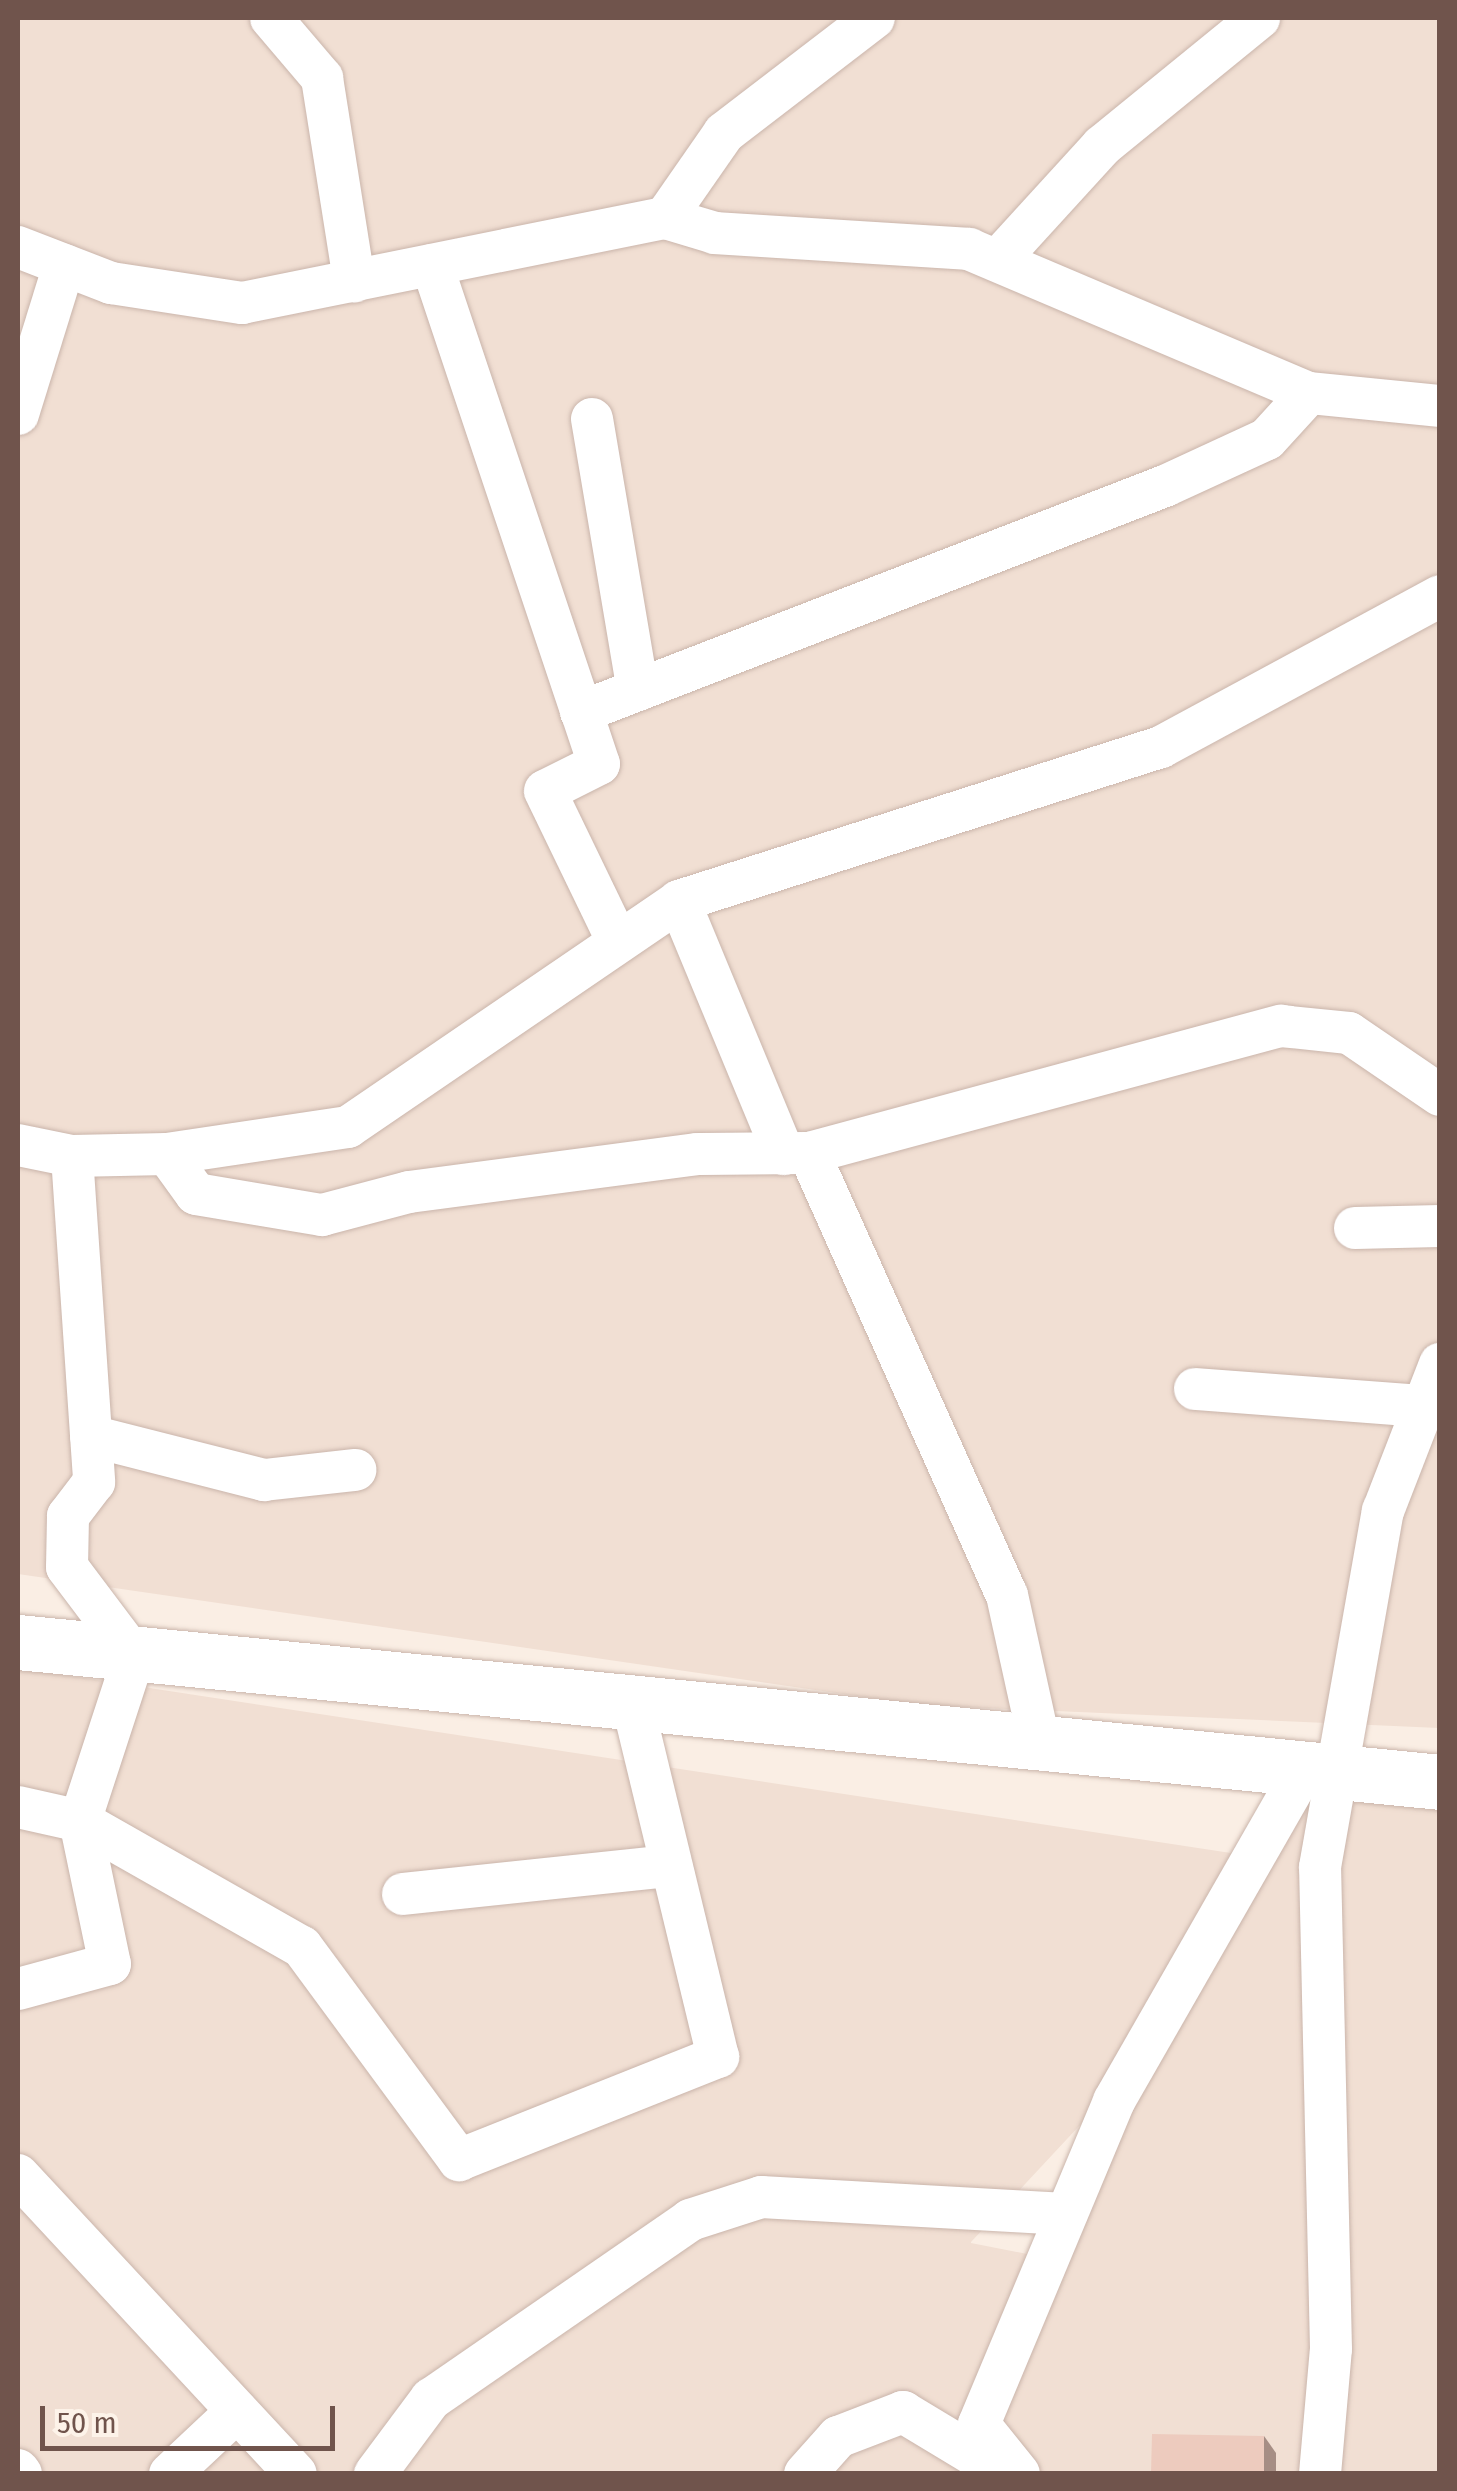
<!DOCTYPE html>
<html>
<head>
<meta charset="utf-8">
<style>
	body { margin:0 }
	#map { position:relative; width:1457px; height:2491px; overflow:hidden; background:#faeee4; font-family:"Fira Sans Condensed",sans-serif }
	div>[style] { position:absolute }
	.residential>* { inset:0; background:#f1dfd3 }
	.roads { filter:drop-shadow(0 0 2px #cab5ab) drop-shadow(0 0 2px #cab5ab) }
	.street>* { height:42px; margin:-21px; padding:0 21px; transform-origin:21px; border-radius:21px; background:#fff }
	.secondary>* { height:55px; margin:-27.5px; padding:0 27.5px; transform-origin:27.5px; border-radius:27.5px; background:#fff }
	.shaded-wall>* { inset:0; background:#a68e85 }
	.building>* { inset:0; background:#edcbbe }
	span { translate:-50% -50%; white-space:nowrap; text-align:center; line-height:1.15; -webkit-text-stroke:9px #fdf3e9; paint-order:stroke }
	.frame { position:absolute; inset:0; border:20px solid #70544c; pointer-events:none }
	.scale { position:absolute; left:40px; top:2406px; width:295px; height:45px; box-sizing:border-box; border:5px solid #70544c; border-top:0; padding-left:12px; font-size:30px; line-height:35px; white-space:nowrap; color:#70544c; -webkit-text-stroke:8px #fdf3e9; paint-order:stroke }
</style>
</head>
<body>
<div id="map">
	<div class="residential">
		<i style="clip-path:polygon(18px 18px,1439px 18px,1439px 1728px,919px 1705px,18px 1574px)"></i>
		<i style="clip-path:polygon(evenodd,18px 1668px,1257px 1857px,1303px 1771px,1439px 1791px,1439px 2473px,18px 2473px,18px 1668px,1163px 2036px,1048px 2258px,971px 2243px,971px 2242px,1163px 2036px)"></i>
	</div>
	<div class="roads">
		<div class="street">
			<i style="left:271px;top:18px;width:79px;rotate:49.6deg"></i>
			<i style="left:322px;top:78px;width:206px;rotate:81deg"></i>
			<i style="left:665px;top:218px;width:103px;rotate:-55.2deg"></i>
			<i style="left:724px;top:133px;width:189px;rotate:-37.5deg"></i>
			<i style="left:18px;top:247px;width:100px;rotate:21.2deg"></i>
			<i style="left:111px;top:283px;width:133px;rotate:8.7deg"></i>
			<i style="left:242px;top:303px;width:431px;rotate:-11.4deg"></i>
			<i style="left:665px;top:218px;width:52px;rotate:16.7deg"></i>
			<i style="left:715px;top:233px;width:255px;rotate:3.6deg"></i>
			<i style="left:969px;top:249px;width:369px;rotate:23deg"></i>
			<i style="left:1309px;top:393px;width:132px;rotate:5.7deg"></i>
			<i style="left:998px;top:260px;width:154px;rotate:-47.6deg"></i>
			<i style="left:1102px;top:146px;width:203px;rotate:-39.2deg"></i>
			<i style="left:432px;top:265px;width:526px;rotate:71.5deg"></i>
			<i style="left:599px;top:764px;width:60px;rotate:153.4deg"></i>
			<i style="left:545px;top:791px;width:163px;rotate:64.2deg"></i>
			<i style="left:18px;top:414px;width:156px;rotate:-72.8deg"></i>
			<i style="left:592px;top:419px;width:275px;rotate:80.4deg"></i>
			<i style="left:581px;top:712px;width:626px;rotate:-21.16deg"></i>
			<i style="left:1165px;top:486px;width:112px;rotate:-24.7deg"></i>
			<i style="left:1267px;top:439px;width:62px;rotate:-47.6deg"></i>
			<i style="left:679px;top:901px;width:274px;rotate:67.5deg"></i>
			<i style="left:18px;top:1145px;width:55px;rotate:11.5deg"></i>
			<i style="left:72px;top:1156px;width:95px;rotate:-1.2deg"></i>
			<i style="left:167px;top:1154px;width:183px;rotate:-8.5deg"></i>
			<i style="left:348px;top:1127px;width:401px;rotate:-34.3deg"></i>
			<i style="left:679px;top:901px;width:506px;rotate:-17.72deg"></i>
			<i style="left:1161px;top:747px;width:317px;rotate:-28.4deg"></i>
			<i style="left:809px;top:1153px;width:484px;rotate:65.9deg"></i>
			<i style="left:1007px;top:1595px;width:154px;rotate:77.6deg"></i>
			<i style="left:167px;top:1154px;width:49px;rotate:54.1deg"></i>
			<i style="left:196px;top:1194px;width:128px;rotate:9.5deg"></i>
			<i style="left:322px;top:1215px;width:90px;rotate:-14.8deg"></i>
			<i style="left:409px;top:1192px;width:290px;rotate:-7.5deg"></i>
			<i style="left:697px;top:1154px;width:112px;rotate:-0.5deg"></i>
			<i style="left:809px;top:1153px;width:489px;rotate:-15.1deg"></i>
			<i style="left:1281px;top:1026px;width:68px;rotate:5.9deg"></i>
			<i style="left:1349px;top:1033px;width:110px;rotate:34.3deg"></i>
			<i style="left:72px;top:1156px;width:327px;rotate:86.1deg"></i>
			<i style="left:94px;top:1482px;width:43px;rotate:127.4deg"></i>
			<i style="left:68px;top:1516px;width:51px;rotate:91.1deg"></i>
			<i style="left:67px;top:1567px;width:111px;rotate:53deg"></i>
			<i style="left:134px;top:1656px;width:174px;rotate:108.1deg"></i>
			<i style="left:80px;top:1821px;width:255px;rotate:29.6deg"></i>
			<i style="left:302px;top:1947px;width:265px;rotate:53.6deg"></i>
			<i style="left:459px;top:2160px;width:279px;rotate:-21.7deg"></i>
			<i style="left:718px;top:2057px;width:362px;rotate:-103.6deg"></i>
			<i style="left:1355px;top:1228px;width:85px;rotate:-1.3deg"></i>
			<i style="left:1195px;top:1389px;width:229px;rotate:4.3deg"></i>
			<i style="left:91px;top:1436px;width:179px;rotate:14.3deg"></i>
			<i style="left:264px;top:1480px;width:92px;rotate:-6.3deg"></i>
			<i style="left:18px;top:1807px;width:64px;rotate:12.7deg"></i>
			<i style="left:80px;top:1821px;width:146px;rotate:78.2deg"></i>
			<i style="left:110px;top:1964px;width:95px;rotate:164.8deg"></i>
			<i style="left:403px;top:1894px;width:269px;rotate:-6deg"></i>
			<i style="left:18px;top:2175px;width:408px;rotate:47.1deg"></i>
			<i style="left:18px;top:2470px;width:5px;rotate:53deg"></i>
			<i style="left:170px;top:2474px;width:92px;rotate:-43.2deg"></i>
			<i style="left:375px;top:2474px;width:94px;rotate:-53.3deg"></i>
			<i style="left:431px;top:2399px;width:315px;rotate:-34.6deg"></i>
			<i style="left:690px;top:2220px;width:75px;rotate:-17.9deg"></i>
			<i style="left:761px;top:2197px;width:305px;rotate:3.2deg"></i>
			<i style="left:805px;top:2474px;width:50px;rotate:-48.3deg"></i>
			<i style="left:838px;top:2437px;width:70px;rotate:-21deg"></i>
			<i style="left:903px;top:2412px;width:109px;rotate:31.1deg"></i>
			<i style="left:1019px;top:2474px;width:64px;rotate:-128.7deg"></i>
			<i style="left:979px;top:2424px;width:350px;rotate:-67.3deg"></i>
			<i style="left:1114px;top:2101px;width:380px;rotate:-60.2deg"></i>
			<i style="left:1320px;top:2474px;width:125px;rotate:-85deg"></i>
			<i style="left:1331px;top:2349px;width:482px;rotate:-91.3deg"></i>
			<i style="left:1320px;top:1867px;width:362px;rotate:-80deg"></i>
			<i style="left:1383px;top:1511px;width:158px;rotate:-68.8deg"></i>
		</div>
		<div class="secondary">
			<i style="left:18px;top:1642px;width:1429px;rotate:5.62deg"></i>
		</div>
	</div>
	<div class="shaded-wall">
		<i style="clip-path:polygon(1264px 2436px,1276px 2453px,1276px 2474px,1264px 2474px)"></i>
	</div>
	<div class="building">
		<i style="clip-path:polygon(1152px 2434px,1264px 2436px,1264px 2474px,1151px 2474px)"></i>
	</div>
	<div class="frame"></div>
	<div class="scale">50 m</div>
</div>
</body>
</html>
